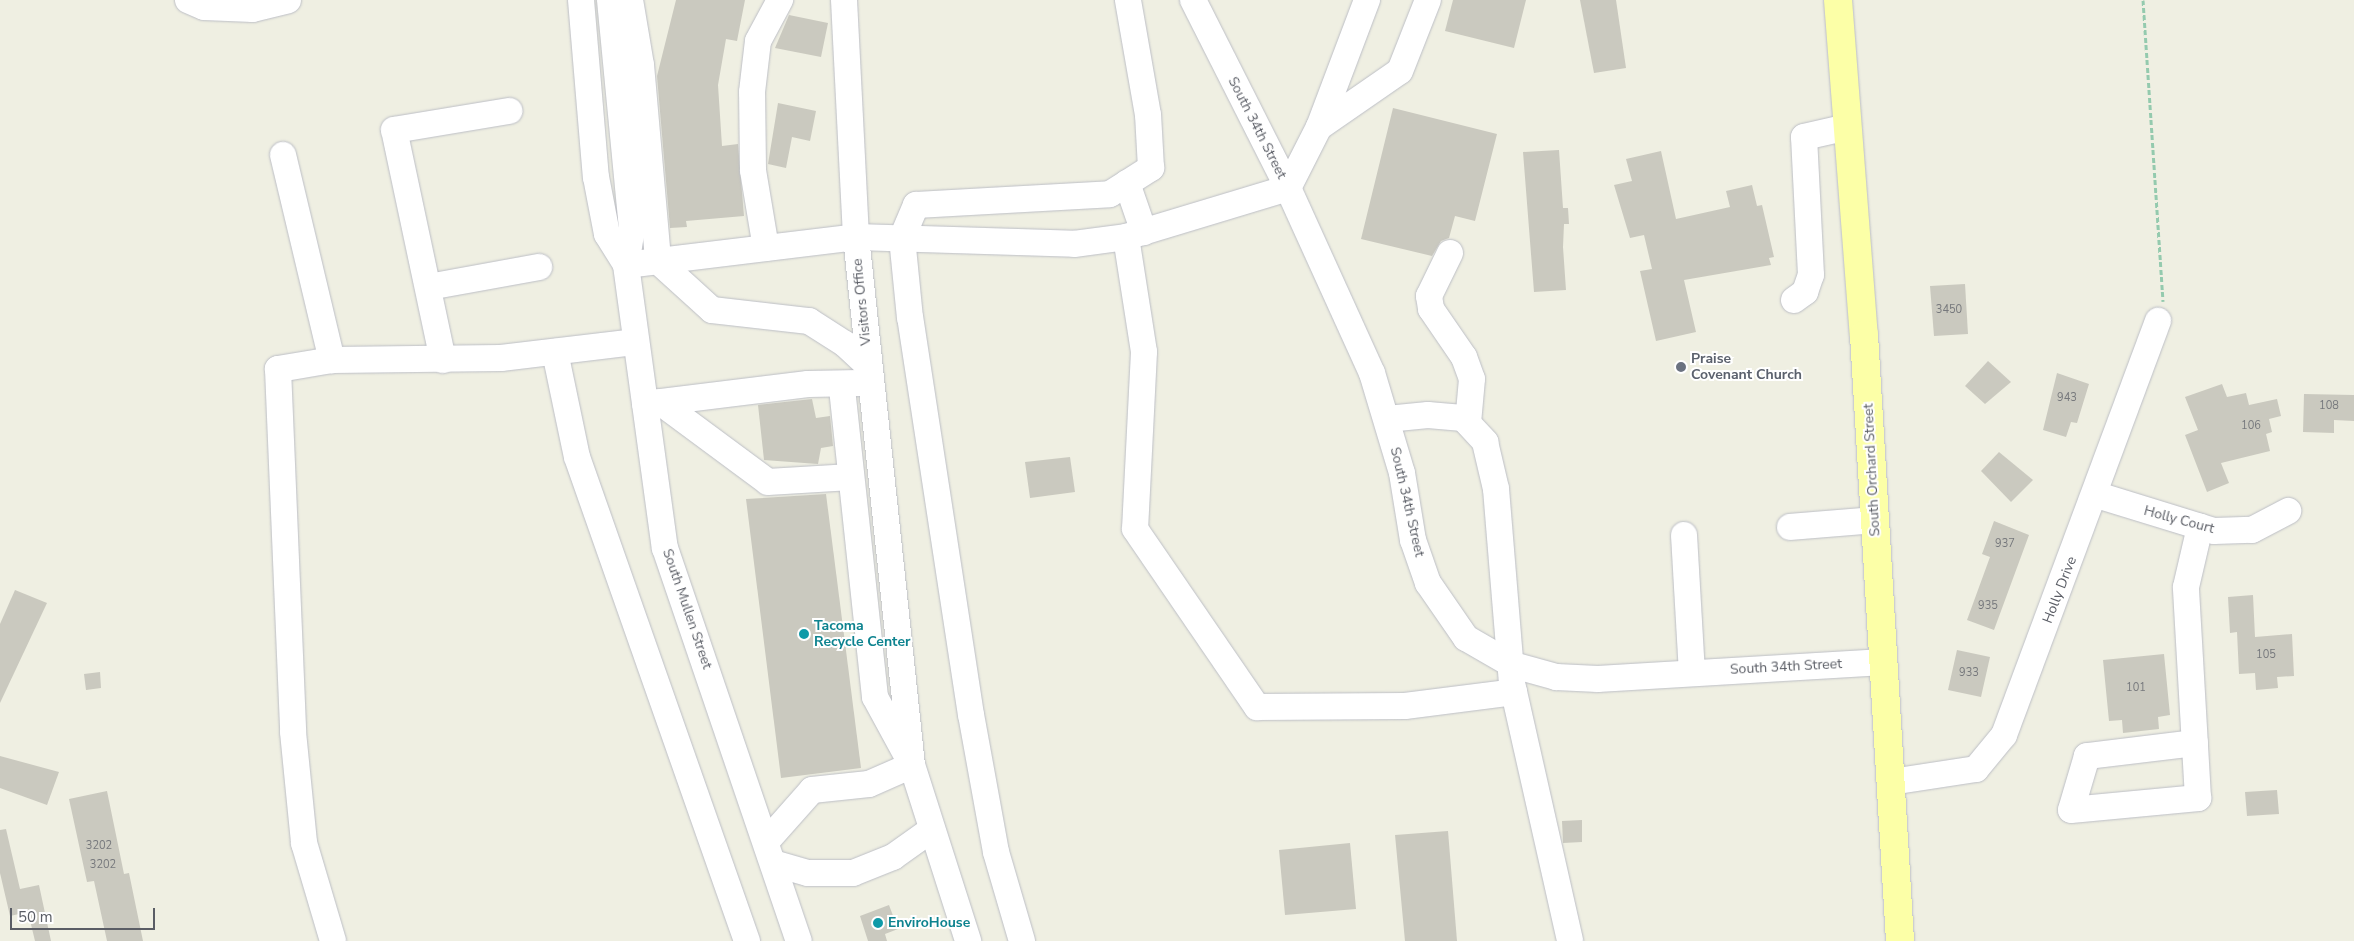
<!DOCTYPE html>
<html>
<head>
<meta charset="utf-8">
<style>
	body { margin:0 }
	#map { position:relative; width:2354px; height:941px; overflow:hidden; background:#efefe2; font-family:"Nunito Sans",sans-serif }
	div>[style] { position:absolute }
	.building>* { inset:0; background:#cac9bf }
	.path>* { height:3px; margin-top:-1.5px; transform-origin:0; background:repeating-linear-gradient(90deg,#94caae 0 5px,transparent 0 7.5px) }
	.roads { filter:drop-shadow(0 0 1px #bcbec5) drop-shadow(0 0 1px #bcbec5) }
	.minor>* { height:26px; margin:-13px; padding:0 13px; transform-origin:13px; border-radius:13px; background:#fff }
	.major>* { height:28px; margin:-14px; padding:0 14px; transform-origin:14px; border-radius:14px; background:#fcffa7 }
	.dots>* { width:14px; height:14px; translate:-50% -50%; box-sizing:border-box; border:2px solid #fff; border-radius:50% }
	span { translate:-50% -50%; white-space:nowrap; text-align:center; line-height:1.15; -webkit-text-stroke:4px #fff; paint-order:stroke }
	.number-label { font-size:11px; color:#76787c }
	.number-label span { -webkit-text-stroke-width:0 }
	.street-label { font-size:14px; color:#5a5d65 }
	.worship-label { font-size:14px; color:#5b616d; font-weight:700 }
	.left { translate:0 -50%; text-align:left }
	.culture-label { font-size:14px; color:#0d838f; font-weight:700 }
	.scale { position:absolute; left:10px; top:908px; width:145px; height:22px; box-sizing:border-box; border:2px solid #5a5d65; border-top:0; padding-left:6px; font-size:15px; line-height:18px; white-space:nowrap; color:#5a5d65; -webkit-text-stroke:4px #fff; paint-order:stroke }
</style>
</head>
<body>
<div id="map">
	<div class="building">
		<i style="clip-path:polygon(676px 0,745px 0,737px 41px,726px 39px,718px 85px,722px 146px,738px 144px,744px 216px,686px 221px,687px 227px,670px 228px,657px 76px)"></i>
		<i style="clip-path:polygon(1453px 0,1526px 0,1514px 48px,1445px 31px)"></i>
		<i style="clip-path:polygon(1580px 0,1616px 0,1626px 68px,1594px 73px)"></i>
		<i style="clip-path:polygon(789px 15px,828px 23px,821px 57px,775px 48px)"></i>
		<i style="clip-path:polygon(778px 103px,816px 111px,810px 141px,792px 137px,786px 168px,768px 164px)"></i>
		<i style="clip-path:polygon(1393px 108px,1497px 134px,1475px 221px,1455px 216px,1449px 238px,1441px 241px,1432px 256px,1361px 239px)"></i>
		<i style="clip-path:polygon(1559px 150px,1563px 208px,1568px 208px,1569px 224px,1564px 224px,1563px 247px,1566px 290px,1534px 292px,1523px 152px)"></i>
		<i style="clip-path:polygon(1661px 151px,1676px 219px,1730px 207px,1726px 191px,1752px 185px,1757px 206px,1762px 205px,1774px 257px,1769px 258px,1771px 265px,1684px 280px,1696px 332px,1656px 341px,1640px 271px,1652px 269px,1644px 235px,1630px 238px,1614px 185px,1632px 181px,1626px 159px)"></i>
		<i style="clip-path:polygon(1965px 284px,1968px 334px,1934px 336px,1930px 286px)"></i>
		<i style="clip-path:polygon(1988px 361px,2011px 382px,1985px 404px,1965px 386px)"></i>
		<i style="clip-path:polygon(2057px 373px,2089px 384px,2077px 423px,2071px 422px,2066px 437px,2043px 430px)"></i>
		<i style="clip-path:polygon(2222px 384px,2227px 397px,2246px 393px,2249px 405px,2277px 399px,2281px 416px,2269px 419px,2272px 432px,2266px 434px,2270px 451px,2221px 463px,2229px 483px,2207px 492px,2185px 435px,2198px 430px,2185px 397px)"></i>
		<i style="clip-path:polygon(2304px 394px,2354px 395px,2354px 421px,2334px 420px,2334px 433px,2303px 432px)"></i>
		<i style="clip-path:polygon(812px 399px,816px 418px,830px 416px,833px 446px,821px 448px,818px 464px,764px 460px,758px 405px)"></i>
		<i style="clip-path:polygon(1999px 452px,2033px 480px,2011px 502px,1981px 471px)"></i>
		<i style="clip-path:polygon(1070px 457px,1075px 492px,1030px 498px,1025px 462px)"></i>
		<i style="clip-path:polygon(826px 494px,861px 768px,781px 778px,746px 499px)"></i>
		<i style="clip-path:polygon(1994px 521px,2029px 535px,1994px 630px,1967px 620px,1990px 557px,1982px 554px)"></i>
		<i style="clip-path:polygon(15px 590px,47px 603px,0 703px,0 624px)"></i>
		<i style="clip-path:polygon(2253px 595px,2255px 637px,2292px 634px,2294px 676px,2277px 677px,2278px 688px,2256px 690px,2255px 673px,2239px 674px,2237px 632px,2230px 633px,2228px 597px)"></i>
		<i style="clip-path:polygon(1957px 650px,1990px 657px,1981px 697px,1948px 690px)"></i>
		<i style="clip-path:polygon(2164px 654px,2170px 715px,2158px 717px,2159px 729px,2123px 733px,2122px 720px,2109px 721px,2103px 660px)"></i>
		<i style="clip-path:polygon(100px 672px,101px 688px,86px 690px,84px 674px)"></i>
		<i style="clip-path:polygon(0 756px,59px 772px,47px 805px,0 788px)"></i>
		<i style="clip-path:polygon(2277px 790px,2279px 814px,2247px 816px,2245px 792px)"></i>
		<i style="clip-path:polygon(107px 791px,124px 874px,129px 873px,143px 941px,107px 941px,94px 881px,87px 882px,69px 799px)"></i>
		<i style="clip-path:polygon(1582px 820px,1582px 842px,1563px 843px,1562px 821px)"></i>
		<i style="clip-path:polygon(6px 829px,20px 889px,39px 885px,51px 941px,35px 941px,28px 912px,10px 916px,0 873px,0 830px)"></i>
		<i style="clip-path:polygon(1448px 831px,1457px 941px,1405px 941px,1395px 835px)"></i>
		<i style="clip-path:polygon(1350px 843px,1356px 909px,1285px 915px,1279px 850px)"></i>
		<i style="clip-path:polygon(889px 905px,898px 929px,885px 934px,887px 941px,868px 941px,860px 916px)"></i>
	</div>
	<div class="path">
		<i style="left:2143px;top:0;width:302px;rotate:86.2deg"></i>
	</div>
	<div class="roads">
		<div class="minor">
			<i style="left:188px;top:0;width:17px;rotate:24deg"></i>
			<i style="left:204px;top:7px;width:49px;rotate:2.3deg"></i>
			<i style="left:253px;top:9px;width:36px;rotate:-14deg"></i>
			<i style="left:581px;top:0;width:178px;rotate:85.2deg"></i>
			<i style="left:596px;top:177px;width:58px;rotate:79.1deg"></i>
			<i style="left:607px;top:234px;width:36px;rotate:58deg"></i>
			<i style="left:610px;top:0;width:229px;rotate:84.5deg"></i>
			<i style="left:632px;top:228px;width:37px;rotate:99deg"></i>
			<i style="left:626px;top:265px;width:286px;rotate:82.2deg"></i>
			<i style="left:665px;top:548px;width:415px;rotate:71.2deg"></i>
			<i style="left:630px;top:0;width:66px;rotate:80.4deg"></i>
			<i style="left:641px;top:65px;width:197px;rotate:85deg"></i>
			<i style="left:844px;top:0;width:237px;rotate:87.1deg"></i>
			<i style="left:856px;top:237px;width:531px;rotate:83.95deg"></i>
			<i style="left:912px;top:765px;width:185px;rotate:72.3deg"></i>
			<i style="left:1193px;top:0;width:211px;rotate:63.2deg"></i>
			<i style="left:1288px;top:188px;width:203px;rotate:65.6deg"></i>
			<i style="left:1372px;top:373px;width:104px;rotate:73.3deg"></i>
			<i style="left:1402px;top:473px;width:68px;rotate:80.7deg"></i>
			<i style="left:1413px;top:540px;width:46px;rotate:70.8deg"></i>
			<i style="left:1428px;top:583px;width:67px;rotate:55.4deg"></i>
			<i style="left:1466px;top:638px;width:54px;rotate:29.9deg"></i>
			<i style="left:1513px;top:665px;width:45px;rotate:15.6deg"></i>
			<i style="left:1556px;top:677px;width:42px;rotate:2.7deg"></i>
			<i style="left:1598px;top:679px;width:286px;rotate:-3.4deg"></i>
			<i style="left:1319px;top:127px;width:98px;rotate:-34.7deg"></i>
			<i style="left:1400px;top:71px;width:76px;rotate:-68.5deg"></i>
			<i style="left:283px;top:155px;width:211px;rotate:76.6deg"></i>
			<i style="left:332px;top:360px;width:169px;rotate:-0.7deg"></i>
			<i style="left:501px;top:358px;width:136px;rotate:-6.8deg"></i>
			<i style="left:1127px;top:183px;width:52px;rotate:70.9deg"></i>
			<i style="left:1126px;top:237px;width:116px;rotate:81.1deg"></i>
			<i style="left:1144px;top:352px;width:177px;rotate:92.9deg"></i>
			<i style="left:1135px;top:529px;width:216px;rotate:55.6deg"></i>
			<i style="left:1257px;top:707px;width:148px;rotate:-0.4deg"></i>
			<i style="left:1405px;top:706px;width:110px;rotate:-7.3deg"></i>
			<i style="left:766px;top:248px;width:79px;rotate:-99.5deg"></i>
			<i style="left:753px;top:170px;width:78px;rotate:-90.7deg"></i>
			<i style="left:752px;top:92px;width:51px;rotate:-83.3deg"></i>
			<i style="left:758px;top:41px;width:47px;rotate:-61.8deg"></i>
			<i style="left:1450px;top:253px;width:48px;rotate:116deg"></i>
			<i style="left:1429px;top:296px;width:13px;rotate:81deg"></i>
			<i style="left:1431px;top:309px;width:58px;rotate:55.5deg"></i>
			<i style="left:1464px;top:357px;width:23px;rotate:70deg"></i>
			<i style="left:1472px;top:379px;width:44px;rotate:95.2deg"></i>
			<i style="left:658px;top:261px;width:73px;rotate:42.2deg"></i>
			<i style="left:712px;top:310px;width:98px;rotate:6.5deg"></i>
			<i style="left:809px;top:321px;width:43px;rotate:32.6deg"></i>
			<i style="left:845px;top:344px;width:33px;rotate:43deg"></i>
			<i style="left:626px;top:265px;width:232px;rotate:-6.9deg"></i>
			<i style="left:856px;top:237px;width:218px;rotate:1.8deg"></i>
			<i style="left:1074px;top:244px;width:52px;rotate:-7.7deg"></i>
			<i style="left:1126px;top:237px;width:169px;rotate:-16.8deg"></i>
			<i style="left:1288px;top:188px;width:68px;rotate:-63.1deg"></i>
			<i style="left:1319px;top:127px;width:136px;rotate:-69.3deg"></i>
			<i style="left:429px;top:287px;width:112px;rotate:-10.3deg"></i>
			<i style="left:1794px;top:300px;width:14px;rotate:-36deg"></i>
			<i style="left:1805px;top:292px;width:18px;rotate:-71deg"></i>
			<i style="left:1811px;top:275px;width:138px;rotate:-92.9deg"></i>
			<i style="left:1804px;top:137px;width:45px;rotate:-12.8deg"></i>
			<i style="left:555px;top:352px;width:107px;rotate:78.2deg"></i>
			<i style="left:577px;top:457px;width:513px;rotate:70.65deg"></i>
			<i style="left:332px;top:360px;width:55px;rotate:170.5deg"></i>
			<i style="left:278px;top:369px;width:363px;rotate:87.6deg"></i>
			<i style="left:293px;top:732px;width:112px;rotate:84.3deg"></i>
			<i style="left:304px;top:843px;width:102px;rotate:73.5deg"></i>
			<i style="left:443px;top:360px;width:235px;rotate:-102deg"></i>
			<i style="left:394px;top:130px;width:117px;rotate:-9.4deg"></i>
			<i style="left:660px;top:402px;width:134px;rotate:36.5deg"></i>
			<i style="left:768px;top:482px;width:83px;rotate:-3.4deg"></i>
			<i style="left:645px;top:404px;width:164px;rotate:-7deg"></i>
			<i style="left:808px;top:384px;width:52px;rotate:-1.1deg"></i>
			<i style="left:1387px;top:419px;width:41px;rotate:-5.6deg"></i>
			<i style="left:1428px;top:415px;width:35px;rotate:5deg"></i>
			<i style="left:1463px;top:418px;width:33px;rotate:47deg"></i>
			<i style="left:1485px;top:442px;width:48px;rotate:76.8deg"></i>
			<i style="left:1496px;top:489px;width:195px;rotate:85.3deg"></i>
			<i style="left:1512px;top:683px;width:264px;rotate:77.3deg"></i>
			<i style="left:2097px;top:495px;width:122px;rotate:17.1deg"></i>
			<i style="left:2214px;top:531px;width:38px;rotate:-2deg"></i>
			<i style="left:2252px;top:530px;width:41px;rotate:-27.8deg"></i>
			<i style="left:1790px;top:527px;width:85px;rotate:-4.7deg"></i>
			<i style="left:1684px;top:535px;width:138px;rotate:86.7deg"></i>
			<i style="left:2195px;top:743px;width:109px;rotate:173.1deg"></i>
			<i style="left:2087px;top:756px;width:56px;rotate:106.5deg"></i>
			<i style="left:2071px;top:810px;width:128px;rotate:-5.4deg"></i>
			<i style="left:2198px;top:798px;width:211px;rotate:-93.3deg"></i>
			<i style="left:2186px;top:587px;width:62px;rotate:-76.9deg"></i>
			<i style="left:1891px;top:782px;width:86px;rotate:-8.7deg"></i>
			<i style="left:1976px;top:769px;width:44px;rotate:-50.5deg"></i>
			<i style="left:2004px;top:735px;width:442px;rotate:-69.6deg"></i>
			<i style="left:766px;top:842px;width:69px;rotate:-48.5deg"></i>
			<i style="left:812px;top:790px;width:57px;rotate:-6deg"></i>
			<i style="left:869px;top:784px;width:47px;rotate:-23.8deg"></i>
			<i style="left:912px;top:765px;width:77px;rotate:-118.6deg"></i>
			<i style="left:875px;top:697px;width:313px;rotate:-96.1deg"></i>
			<i style="left:773px;top:863px;width:36px;rotate:16deg"></i>
			<i style="left:808px;top:873px;width:45px"></i>
			<i style="left:853px;top:873px;width:43px;rotate:-21.8deg"></i>
			<i style="left:893px;top:857px;width:47px;rotate:-35.4deg"></i>
			<i style="left:1022px;top:941px;width:93px;rotate:-106.3deg"></i>
			<i style="left:996px;top:852px;width:139px;rotate:-100.3deg"></i>
			<i style="left:971px;top:715px;width:402px;rotate:-98.7deg"></i>
			<i style="left:910px;top:318px;width:80px;rotate:-95.7deg"></i>
			<i style="left:902px;top:238px;width:36px;rotate:-67deg"></i>
			<i style="left:916px;top:205px;width:194px;rotate:-3.2deg"></i>
			<i style="left:1110px;top:194px;width:49px;rotate:-32.4deg"></i>
			<i style="left:1151px;top:168px;width:53px;rotate:-93.2deg"></i>
			<i style="left:1148px;top:115px;width:117px;rotate:-99.9deg"></i>
		</div>
		<div class="major">
			<i style="left:1838px;top:0;width:336px;rotate:85.6deg"></i>
			<i style="left:1864px;top:335px;width:607px;rotate:86.6deg"></i>
		</div>
	</div>
	<div class="dots">
		<i style="left:1681px;top:367px;background:#6b7280"></i>
		<i style="left:804px;top:634px;background:#0f9aa8"></i>
		<i style="left:878px;top:923px;background:#0f9aa8"></i>
	</div>
	<div class="number-label">
		<span style="left:1949px;top:310px">3450</span>
		<span style="left:2067px;top:398px">943</span>
		<span style="left:2329px;top:406px">108</span>
		<span style="left:2251px;top:426px">106</span>
		<span style="left:2005px;top:544px">937</span>
		<span style="left:1988px;top:606px">935</span>
		<span style="left:2266px;top:655px">105</span>
		<span style="left:1969px;top:673px">933</span>
		<span style="left:2136px;top:688px">101</span>
		<span style="left:99px;top:846px">3202</span>
		<span style="left:103px;top:865px">3202</span>
	</div>
	<div class="street-label">
		<span style="left:1257px;top:128px;rotate:63deg">South 34th Street</span>
		<span style="left:862px;top:302px;rotate:-96deg">Visitors Office</span>
		<span style="left:1872px;top:470px;rotate:-93deg">South Orchard Street</span>
		<span style="left:1407px;top:502px;rotate:77deg">South 34th Street</span>
		<span style="left:2179px;top:520px;rotate:15deg">Holly Court</span>
		<span style="left:2060px;top:590px;rotate:-69deg">Holly Drive</span>
		<span style="left:687px;top:609px;rotate:71deg">South Mullen Street</span>
		<span style="left:1786px;top:667px;rotate:-3deg">South 34th Street</span>
	</div>
	<div class="worship-label">
		<span class="left" style="left:1691px;top:367px">Praise<br>Covenant Church</span>
	</div>
	<div class="culture-label">
		<span class="left" style="left:814px;top:634px">Tacoma<br>Recycle Center</span>
		<span class="left" style="left:888px;top:923px">EnviroHouse</span>
	</div>
	<div class="scale">50 m</div>
</div>
</body>
</html>
